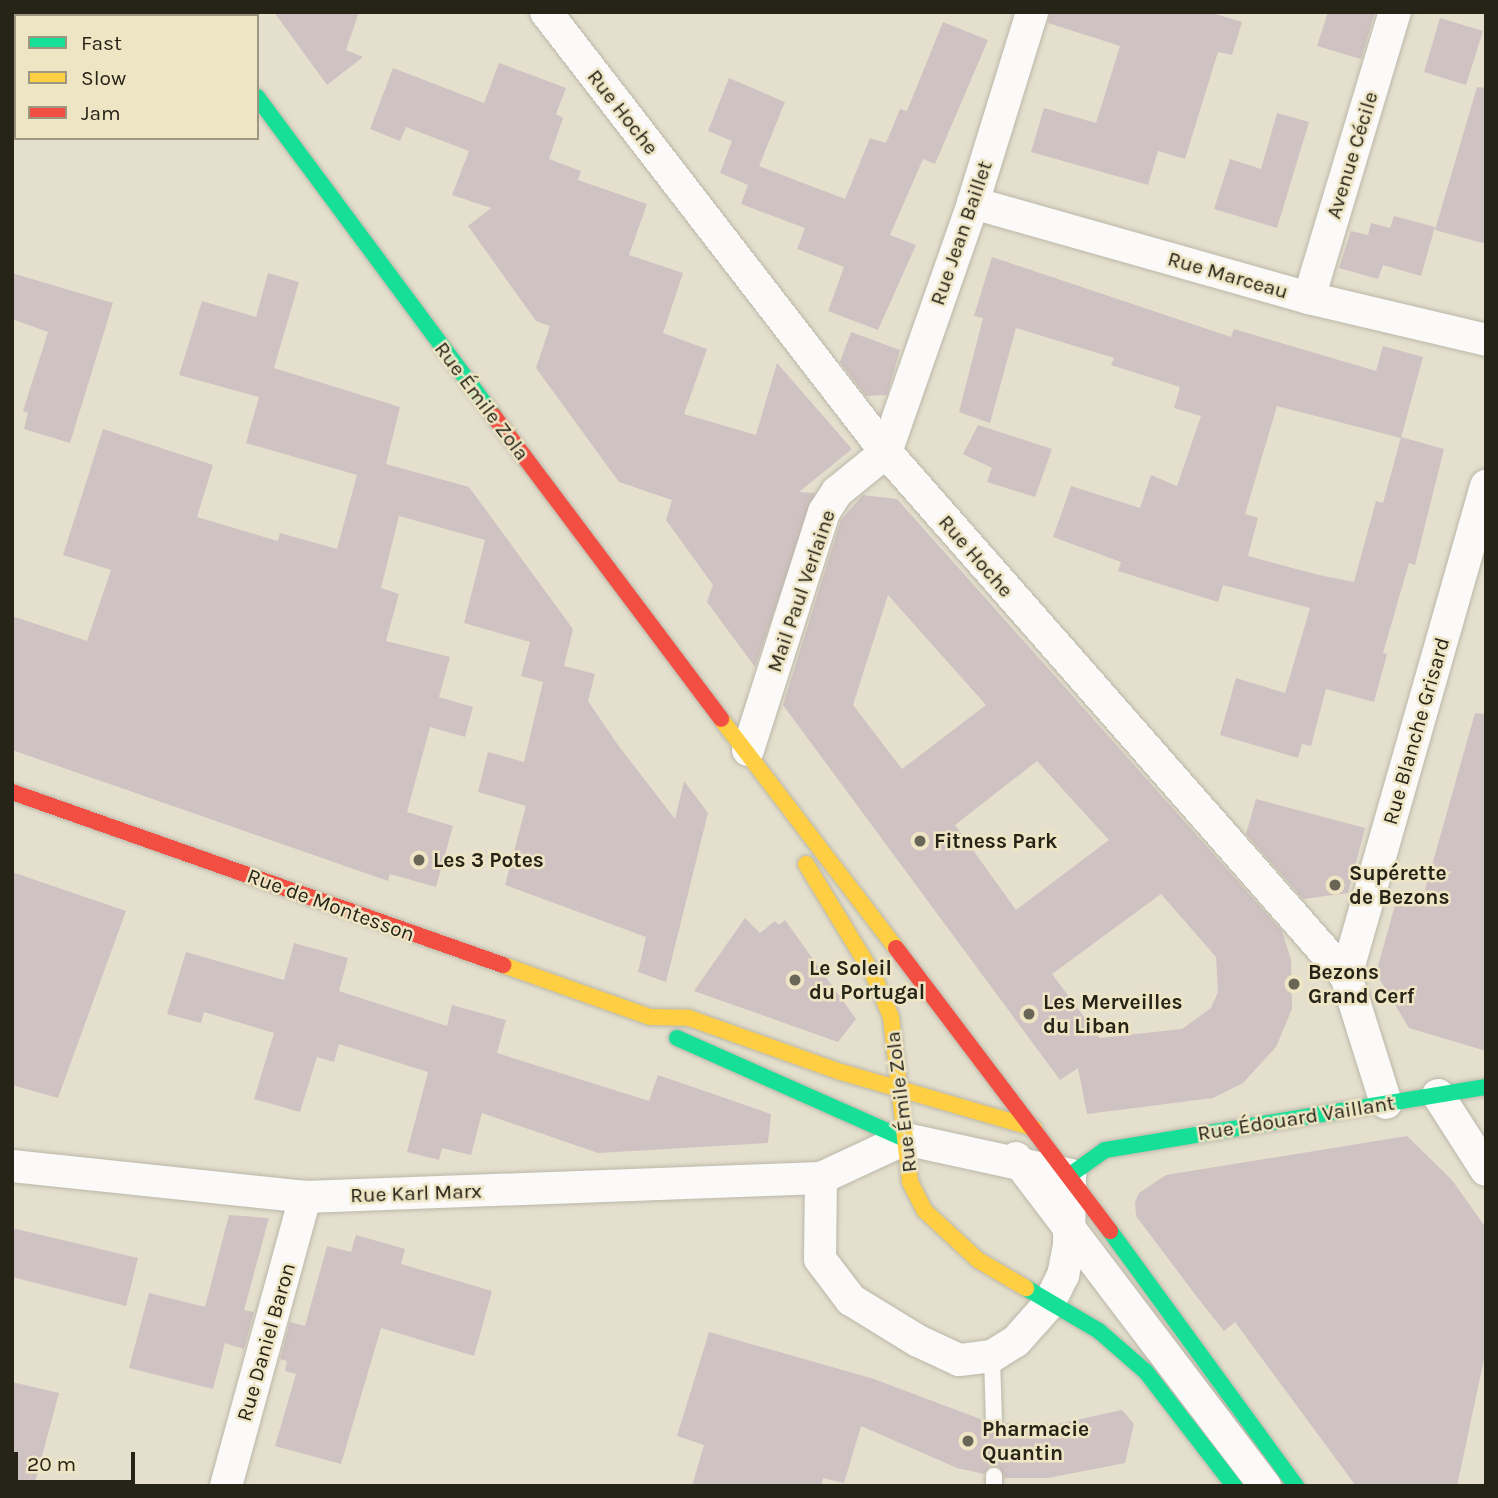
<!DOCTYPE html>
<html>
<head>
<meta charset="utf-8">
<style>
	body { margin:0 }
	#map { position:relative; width:1498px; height:1498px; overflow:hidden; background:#e5e0ce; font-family:Karla,sans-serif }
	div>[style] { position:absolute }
	.building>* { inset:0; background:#cfc2c2 }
	.roads { filter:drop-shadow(0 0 2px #bbb7a9) drop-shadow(0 0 2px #bbb7a9) }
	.lane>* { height:16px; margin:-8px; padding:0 8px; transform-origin:8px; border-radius:8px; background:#fbfaf8 }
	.street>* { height:32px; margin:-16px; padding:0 16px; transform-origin:16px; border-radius:16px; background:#fbfaf8 }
	.fast>* { height:16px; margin:-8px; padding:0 8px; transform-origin:8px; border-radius:8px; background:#16e098 }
	.slow>* { height:16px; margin:-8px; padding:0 8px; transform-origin:8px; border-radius:8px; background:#ffcf43 }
	.jam>* { height:16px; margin:-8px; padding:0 8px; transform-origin:8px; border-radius:8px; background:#f24e42 }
	.dots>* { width:19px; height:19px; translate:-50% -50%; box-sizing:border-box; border:4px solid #eee5c5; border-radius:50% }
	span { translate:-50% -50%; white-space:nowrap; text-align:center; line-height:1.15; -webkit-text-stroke:5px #eee5c5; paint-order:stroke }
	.street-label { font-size:21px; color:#262317 }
	.poi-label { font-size:21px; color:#262317; font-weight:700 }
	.left { translate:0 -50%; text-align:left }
	.frame { position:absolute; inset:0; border:14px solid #262317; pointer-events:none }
	.legend { position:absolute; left:14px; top:14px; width:245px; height:126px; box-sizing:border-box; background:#eee5c5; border:2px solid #9e977f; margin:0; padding:9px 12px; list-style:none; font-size:21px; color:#262317 }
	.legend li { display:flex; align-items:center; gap:14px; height:35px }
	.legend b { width:35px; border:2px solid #9e977f }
	.scale { position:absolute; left:14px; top:1452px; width:121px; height:32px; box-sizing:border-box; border:4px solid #262317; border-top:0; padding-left:9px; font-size:21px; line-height:24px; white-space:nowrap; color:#262317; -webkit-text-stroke:5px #eee5c5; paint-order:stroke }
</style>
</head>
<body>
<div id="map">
	<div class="building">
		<i style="clip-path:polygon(274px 12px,359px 12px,346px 50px,363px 57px,327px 85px)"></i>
		<i style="clip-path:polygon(1050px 12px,1209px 12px,1242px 22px,1232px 55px,1218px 52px,1185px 159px,1158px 151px,1148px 185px,1031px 152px,1044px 108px,1096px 123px,1120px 46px,1048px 23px)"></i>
		<i style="clip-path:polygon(1328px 12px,1375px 12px,1361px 59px,1317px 46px)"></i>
		<i style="clip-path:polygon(1440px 18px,1483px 31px,1466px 85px,1424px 72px)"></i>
		<i style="clip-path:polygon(943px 22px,988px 40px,935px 164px,923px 159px,890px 235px,916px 245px,878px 330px,828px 311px,844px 267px,797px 249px,805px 228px,741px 204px,748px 185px,720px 173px,732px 141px,708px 131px,729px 78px,785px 102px,759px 166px,845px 199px,870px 138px,886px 143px,900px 109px,907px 111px)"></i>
		<i style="clip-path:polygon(499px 63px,566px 88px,556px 114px,563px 118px,549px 159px,581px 171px,578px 180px,647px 204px,629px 255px,683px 273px,663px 333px,707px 349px,684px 414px,756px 435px,777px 363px,852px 449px,799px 492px,815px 493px,755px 667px,707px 602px,713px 585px,666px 520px,672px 500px,619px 482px,536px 368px,550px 326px,536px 321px,468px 226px,491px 208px,452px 195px,469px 151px,406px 127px,400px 141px,370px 129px,393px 68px,484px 103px)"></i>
		<i style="clip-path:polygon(1477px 87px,1486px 88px,1486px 244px,1435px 230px)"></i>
		<i style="clip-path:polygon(1277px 113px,1309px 122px,1277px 228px,1214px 209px,1230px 159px,1261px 169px)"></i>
		<i style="clip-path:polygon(1394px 216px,1435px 227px,1421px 276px,1383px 265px,1378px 279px,1339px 268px,1351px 231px,1368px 235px,1371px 223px,1390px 228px)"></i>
		<i style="clip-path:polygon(992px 257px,1231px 337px,1234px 329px,1376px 371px,1383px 346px,1423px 357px,1401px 438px,1277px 406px,1245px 514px,1258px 518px,1248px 556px,1319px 575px,1354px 582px,1376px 501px,1383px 503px,1401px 437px,1444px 449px,1415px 565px,1409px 563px,1383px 653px,1387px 654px,1374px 702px,1326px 689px,1311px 746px,1302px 744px,1298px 758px,1220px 735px,1236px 678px,1285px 693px,1310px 608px,1223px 585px,1218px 602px,1118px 571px,1121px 562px,1053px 537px,1071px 486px,1140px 508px,1151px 475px,1177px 486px,1201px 416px,1174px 408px,1180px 387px,1111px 365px,1114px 358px,1016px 328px,990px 423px,959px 412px,983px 318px,974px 316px)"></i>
		<i style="clip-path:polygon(12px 273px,113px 303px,70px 443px,24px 429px,28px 413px,23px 411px,48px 332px,12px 319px)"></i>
		<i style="clip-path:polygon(268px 273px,299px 282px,274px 368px,400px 407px,386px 464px,469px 487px,573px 629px,564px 666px,595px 674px,588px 701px,618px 745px,675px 819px,684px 781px,708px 813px,666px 982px,638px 972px,646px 937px,505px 885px,526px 806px,478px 792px,488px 752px,524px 762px,543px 682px,521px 676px,530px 642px,464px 623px,485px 540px,399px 516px,381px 588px,399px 594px,386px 641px,450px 657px,439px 697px,473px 707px,465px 737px,430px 727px,407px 812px,453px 826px,436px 887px,390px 874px,388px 881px,12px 750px,12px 616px,87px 641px,111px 570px,63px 555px,103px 429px,213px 465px,197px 517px,278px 541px,280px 533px,337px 549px,357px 475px,246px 443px,259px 397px,179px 375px,202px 301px,256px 317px)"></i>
		<i style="clip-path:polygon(851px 332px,900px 350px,887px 395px,866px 396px,840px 362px)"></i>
		<i style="clip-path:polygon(978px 425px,1052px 449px,1035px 497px,987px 482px,992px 468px,963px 454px)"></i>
		<i style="clip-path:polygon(evenodd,863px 495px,897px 499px,1282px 931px,1291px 960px,1292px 1009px,1276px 1047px,1243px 1083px,1213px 1098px,1087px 1114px,1078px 1068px,1060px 1080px,783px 705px,841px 520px,863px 495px,888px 595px,986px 705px,902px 769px,853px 705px,888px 595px,863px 495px,1037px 761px,1109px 840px,1016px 910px,955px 825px,1037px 761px,863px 495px,1161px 894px,1216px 957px,1218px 992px,1211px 1008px,1182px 1029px,1100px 1038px,1052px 974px,1161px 894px)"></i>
		<i style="clip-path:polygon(1475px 713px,1486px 714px,1486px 1051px,1409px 1028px,1376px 973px,1397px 898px,1421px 904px)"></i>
		<i style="clip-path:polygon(1256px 799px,1365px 828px,1348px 893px,1303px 899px,1246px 834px)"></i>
		<i style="clip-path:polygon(12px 872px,126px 911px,58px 1098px,12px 1085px)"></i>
		<i style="clip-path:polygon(745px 918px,760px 933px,775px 921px,779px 925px,785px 920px,856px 1019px,838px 1042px,694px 991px)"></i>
		<i style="clip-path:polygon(294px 943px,348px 958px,339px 991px,447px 1026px,452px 1005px,506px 1020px,497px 1053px,649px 1101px,658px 1075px,771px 1114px,768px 1143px,598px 1153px,482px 1113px,471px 1155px,442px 1148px,439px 1160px,407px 1152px,428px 1072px,339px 1044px,334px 1062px,317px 1057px,300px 1112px,254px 1099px,274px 1033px,204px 1012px,201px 1023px,167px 1014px,186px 952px,284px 980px)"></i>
		<i style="clip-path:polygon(1407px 1136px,1452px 1180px,1486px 1228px,1486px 1350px,1457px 1486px,1356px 1486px,1235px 1322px,1224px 1331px,1197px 1297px,1136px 1216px,1135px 1202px,1139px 1193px,1166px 1175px)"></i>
		<i style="clip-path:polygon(229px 1215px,269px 1218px,244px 1310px,254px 1312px,244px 1349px,225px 1343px,213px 1389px,129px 1368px,149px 1293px,205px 1307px)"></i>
		<i style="clip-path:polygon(12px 1228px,138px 1258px,126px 1306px,12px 1277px)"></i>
		<i style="clip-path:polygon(356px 1235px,405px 1249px,401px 1264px,492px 1291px,474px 1356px,381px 1328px,341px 1464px,275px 1446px,296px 1374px,285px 1371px,287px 1361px,280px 1359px,290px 1322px,305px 1326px,327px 1246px,351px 1252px)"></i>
		<i style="clip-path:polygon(709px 1332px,874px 1379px,983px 1420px,985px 1429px,994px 1433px,1004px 1423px,1057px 1424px,1122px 1410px,1134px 1424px,1125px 1463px,1048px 1478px,1004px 1478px,999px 1467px,989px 1467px,984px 1474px,957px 1468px,861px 1426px,844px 1483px,823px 1478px,821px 1486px,692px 1486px,704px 1445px,677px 1436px)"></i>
		<i style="clip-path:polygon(12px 1382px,59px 1393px,34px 1486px,12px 1486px)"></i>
	</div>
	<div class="roads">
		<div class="lane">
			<i style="left:992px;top:1356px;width:67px;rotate:88.3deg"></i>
			<i style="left:994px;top:1476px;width:10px;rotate:90deg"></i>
		</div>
		<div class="street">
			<i style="left:546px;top:12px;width:556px;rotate:52.31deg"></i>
			<i style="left:886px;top:452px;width:697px;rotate:48.72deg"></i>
			<i style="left:1346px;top:976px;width:133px;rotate:72.5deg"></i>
			<i style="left:973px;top:203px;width:349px;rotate:15.8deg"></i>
			<i style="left:1309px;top:298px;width:182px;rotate:13.3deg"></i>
			<i style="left:1309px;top:298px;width:299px;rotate:-73.3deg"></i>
			<i style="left:886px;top:452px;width:264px;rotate:-70.7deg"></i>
			<i style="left:973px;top:203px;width:200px;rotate:-72.8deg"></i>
			<i style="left:748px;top:750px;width:250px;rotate:-72.3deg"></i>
			<i style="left:824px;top:512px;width:24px;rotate:-57deg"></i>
			<i style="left:837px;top:492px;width:63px;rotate:-39.2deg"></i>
			<i style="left:1346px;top:976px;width:510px;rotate:-74.05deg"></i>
			<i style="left:1438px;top:1095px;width:89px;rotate:57.4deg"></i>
			<i style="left:1016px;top:1158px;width:412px;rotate:52.8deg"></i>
			<i style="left:12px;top:1166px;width:295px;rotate:6deg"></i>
			<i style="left:305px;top:1197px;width:516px;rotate:-2.11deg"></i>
			<i style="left:821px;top:1178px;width:93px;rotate:-24.9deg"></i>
			<i style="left:905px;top:1139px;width:169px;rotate:12.3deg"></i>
			<i style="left:1070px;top:1175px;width:70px;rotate:90.8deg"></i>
			<i style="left:1069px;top:1245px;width:31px;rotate:101deg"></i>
			<i style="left:1063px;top:1275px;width:32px;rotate:116deg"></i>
			<i style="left:1049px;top:1304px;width:50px;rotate:131.7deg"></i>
			<i style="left:1016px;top:1341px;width:28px;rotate:148deg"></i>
			<i style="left:992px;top:1356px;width:33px;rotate:173deg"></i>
			<i style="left:959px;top:1360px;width:45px;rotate:-155.1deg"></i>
			<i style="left:918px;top:1341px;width:79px;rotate:-148.5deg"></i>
			<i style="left:851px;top:1300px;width:51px;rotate:-127.1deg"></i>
			<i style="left:820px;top:1259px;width:81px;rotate:-89.3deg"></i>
			<i style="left:226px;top:1486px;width:300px;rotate:-74.7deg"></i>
		</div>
		<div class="fast">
			<i style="left:257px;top:97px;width:396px;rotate:53.4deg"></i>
			<i style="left:677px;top:1038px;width:249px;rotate:23.9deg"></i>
			<i style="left:1070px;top:1175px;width:43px;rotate:-35.5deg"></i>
			<i style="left:1105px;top:1150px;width:386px;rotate:-9.4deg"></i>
			<i style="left:1110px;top:1231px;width:316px;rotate:53.9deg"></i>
			<i style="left:1026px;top:1288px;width:85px;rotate:30.5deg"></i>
			<i style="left:1099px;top:1331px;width:62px;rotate:41.1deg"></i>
			<i style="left:1146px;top:1372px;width:144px;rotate:52.3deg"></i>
		</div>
		<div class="slow">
			<i style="left:188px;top:12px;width:5px;rotate:53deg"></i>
			<i style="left:721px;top:719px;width:288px;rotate:52.6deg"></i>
			<i style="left:806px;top:864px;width:129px;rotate:58.7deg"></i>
			<i style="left:873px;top:974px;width:47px;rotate:67.3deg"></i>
			<i style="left:891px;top:1017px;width:166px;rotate:83.4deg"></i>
			<i style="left:910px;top:1182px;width:33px;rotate:63deg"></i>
			<i style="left:925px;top:1211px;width:72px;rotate:42.8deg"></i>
			<i style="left:978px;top:1260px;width:56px;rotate:30.3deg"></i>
			<i style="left:503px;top:965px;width:156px;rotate:19.5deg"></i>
			<i style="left:650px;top:1017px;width:39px;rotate:1deg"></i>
			<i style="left:689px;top:1018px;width:161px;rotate:19.6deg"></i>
			<i style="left:841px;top:1072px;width:201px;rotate:16.2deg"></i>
		</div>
		<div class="jam">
			<i style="left:493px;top:415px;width:380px;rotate:53.1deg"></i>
			<i style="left:12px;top:792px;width:521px;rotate:19.41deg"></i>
			<i style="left:896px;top:948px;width:355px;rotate:52.9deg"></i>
		</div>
	</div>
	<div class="dots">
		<i style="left:920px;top:841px;background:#696557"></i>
		<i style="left:419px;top:860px;background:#696557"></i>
		<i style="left:1335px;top:885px;background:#696557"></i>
		<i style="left:795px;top:980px;background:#696557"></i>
		<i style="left:1294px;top:984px;background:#696557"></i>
		<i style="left:1029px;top:1014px;background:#696557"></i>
		<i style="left:968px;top:1441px;background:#696557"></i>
	</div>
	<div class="street-label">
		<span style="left:623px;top:112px;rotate:52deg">Rue Hoche</span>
		<span style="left:1352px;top:155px;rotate:-73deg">Avenue Cécile</span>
		<span style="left:961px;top:233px;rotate:-71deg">Rue Jean Baillet</span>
		<span style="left:1228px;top:275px;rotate:16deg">Rue Marceau</span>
		<span style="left:482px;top:401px;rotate:53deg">Rue Émile Zola</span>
		<span style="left:976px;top:556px;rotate:49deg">Rue Hoche</span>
		<span style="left:801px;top:591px;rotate:-71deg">Mail Paul Verlaine</span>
		<span style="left:1416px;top:731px;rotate:-74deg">Rue Blanche Grisard</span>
		<span style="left:331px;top:905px;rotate:20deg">Rue de Montesson</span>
		<span style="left:901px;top:1102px;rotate:-97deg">Rue Émile Zola</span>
		<span style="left:1296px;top:1118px;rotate:-9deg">Rue Édouard Vaillant</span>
		<span style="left:416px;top:1193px;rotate:-2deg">Rue Karl Marx</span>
		<span style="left:266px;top:1342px;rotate:-74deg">Rue Daniel Baron</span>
	</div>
	<div class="poi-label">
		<span class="left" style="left:934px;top:841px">Fitness Park</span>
		<span class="left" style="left:433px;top:860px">Les 3 Potes</span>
		<span class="left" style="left:1349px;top:885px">Supérette<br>de Bezons</span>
		<span class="left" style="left:809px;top:980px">Le Soleil<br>du Portugal</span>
		<span class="left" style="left:1308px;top:984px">Bezons<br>Grand Cerf</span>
		<span class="left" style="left:1043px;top:1014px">Les Merveilles<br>du Liban</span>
		<span class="left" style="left:982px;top:1441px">Pharmacie<br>Quantin</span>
	</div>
	<div class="frame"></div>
	<ul class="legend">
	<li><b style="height:9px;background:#16e098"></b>Fast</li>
	<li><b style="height:9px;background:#ffcf43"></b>Slow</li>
	<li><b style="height:9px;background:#f24e42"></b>Jam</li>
	</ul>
	<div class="scale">20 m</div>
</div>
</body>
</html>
